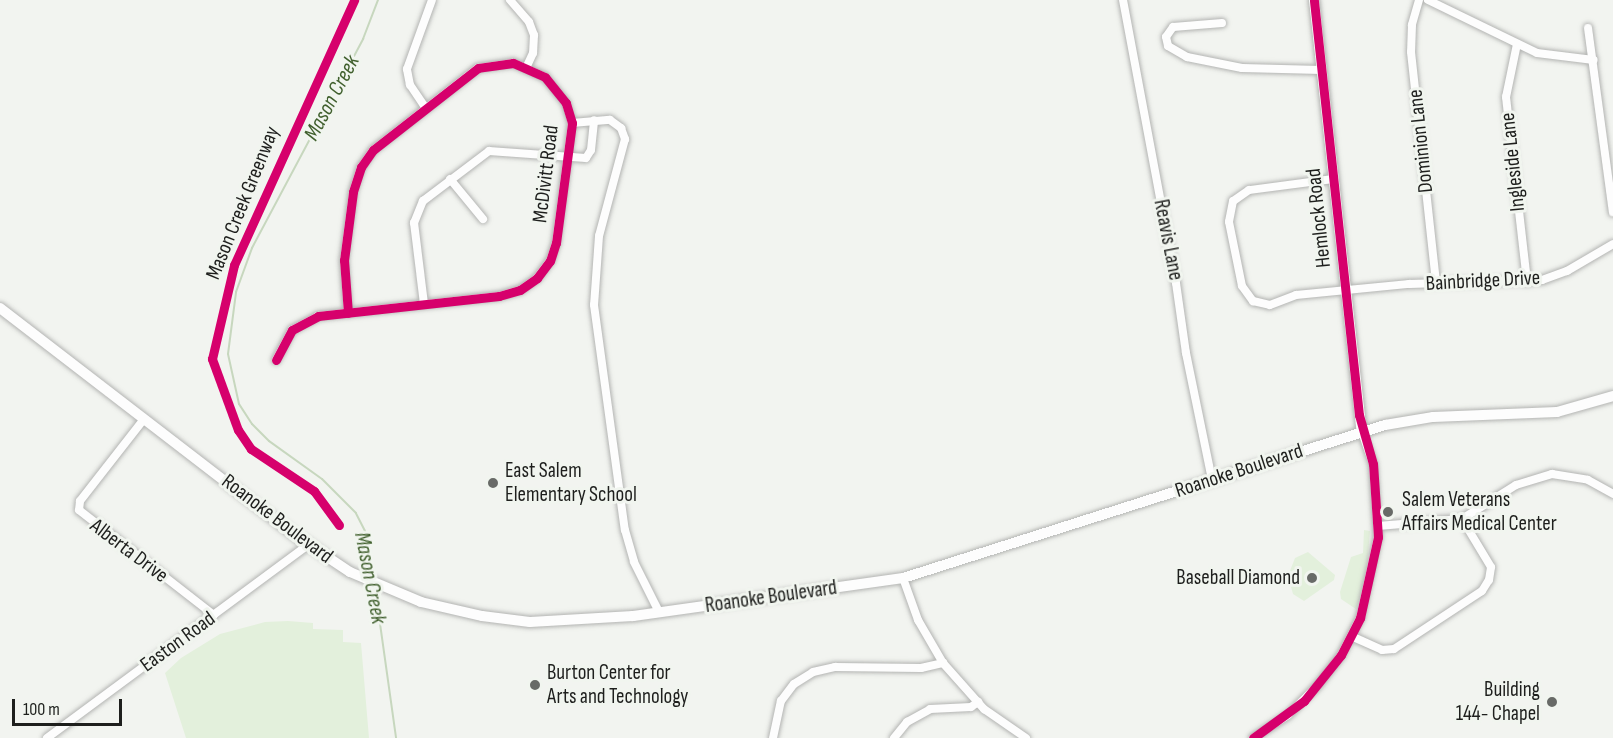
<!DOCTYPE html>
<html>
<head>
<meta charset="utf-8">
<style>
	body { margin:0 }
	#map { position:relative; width:1613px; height:738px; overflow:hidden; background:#f2f4f0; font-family:"Sofia Sans Condensed",sans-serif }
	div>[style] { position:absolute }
	.green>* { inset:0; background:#e3f0dc }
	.stream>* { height:2px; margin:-1px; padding:0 1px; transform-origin:1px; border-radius:1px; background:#c7d7be }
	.roads { filter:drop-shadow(0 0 2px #b3b4b2) drop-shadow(0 0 2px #b3b4b2) }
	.street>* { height:8px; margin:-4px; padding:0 4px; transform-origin:4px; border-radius:4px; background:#fdfdfd }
	.secondary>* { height:10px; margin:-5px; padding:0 5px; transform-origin:5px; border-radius:5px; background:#fdfdfd }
	.cycleway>* { height:9px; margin:-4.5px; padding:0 4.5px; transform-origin:4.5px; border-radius:4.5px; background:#d6006c }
	.dots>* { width:16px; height:16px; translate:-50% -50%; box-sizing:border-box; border:3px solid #f1f5ef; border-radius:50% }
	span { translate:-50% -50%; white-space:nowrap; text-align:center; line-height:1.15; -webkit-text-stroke:6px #f1f5ef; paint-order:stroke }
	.street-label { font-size:21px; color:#1e1f1d }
	.poi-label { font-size:21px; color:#1e1f1d }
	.left { translate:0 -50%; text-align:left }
	.right { translate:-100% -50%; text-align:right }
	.water-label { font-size:22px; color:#41602e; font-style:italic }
	.scale { position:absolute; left:12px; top:699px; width:110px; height:27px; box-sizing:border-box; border:3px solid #1e1f1d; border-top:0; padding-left:8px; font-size:18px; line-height:21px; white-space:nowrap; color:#1e1f1d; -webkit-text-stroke:4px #f1f5ef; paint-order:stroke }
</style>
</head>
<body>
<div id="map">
	<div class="green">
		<i style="clip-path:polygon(1364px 530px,1370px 531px,1366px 578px,1356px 609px,1341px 599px,1340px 592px,1351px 557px,1363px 553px)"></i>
		<i style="clip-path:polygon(1308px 552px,1335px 575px,1334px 580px,1304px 601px,1293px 594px,1288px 576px,1295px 558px)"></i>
		<i style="clip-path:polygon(288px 621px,313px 623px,313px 629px,343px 630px,343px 642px,361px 643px,369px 738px,186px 738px,165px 673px,181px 658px,220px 634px,265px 622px)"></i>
	</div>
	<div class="stream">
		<i style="left:373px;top:576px;width:46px;rotate:-100.1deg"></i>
		<i style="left:365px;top:531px;width:20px;rotate:-117deg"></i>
		<i style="left:356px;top:513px;width:48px;rotate:-135deg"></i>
		<i style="left:322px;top:479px;width:65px;rotate:-144.4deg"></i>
		<i style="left:269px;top:441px;width:24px;rotate:-135deg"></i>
		<i style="left:252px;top:424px;width:24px;rotate:-123deg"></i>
		<i style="left:239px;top:404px;width:51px;rotate:-102.4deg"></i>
		<i style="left:228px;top:354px;width:63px;rotate:-82.6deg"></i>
		<i style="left:236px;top:292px;width:47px;rotate:-70deg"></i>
		<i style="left:252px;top:248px;width:237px;rotate:-62deg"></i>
		<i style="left:363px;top:39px;width:42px;rotate:-69deg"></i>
		<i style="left:375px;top:588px;width:151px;rotate:82deg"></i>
	</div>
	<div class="roads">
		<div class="street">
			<i style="left:510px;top:0;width:29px;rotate:49deg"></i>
			<i style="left:529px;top:22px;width:14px;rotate:69deg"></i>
			<i style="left:534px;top:35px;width:18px;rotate:93deg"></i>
			<i style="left:533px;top:53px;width:14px;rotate:115deg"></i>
			<i style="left:1123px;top:0;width:288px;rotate:79.4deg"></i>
			<i style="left:1176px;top:283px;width:71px;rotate:81.9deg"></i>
			<i style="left:1186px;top:353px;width:130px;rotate:78.4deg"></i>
			<i style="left:1419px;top:0;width:26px;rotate:106deg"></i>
			<i style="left:1412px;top:25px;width:27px;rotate:92deg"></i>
			<i style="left:1411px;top:52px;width:231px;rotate:83.8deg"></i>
			<i style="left:1428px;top:0;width:121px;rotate:25.9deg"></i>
			<i style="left:1537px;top:53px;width:57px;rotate:7deg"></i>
			<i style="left:1222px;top:23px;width:49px;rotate:175.3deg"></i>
			<i style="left:1173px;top:27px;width:12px;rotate:125deg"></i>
			<i style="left:1166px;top:37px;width:9px;rotate:77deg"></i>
			<i style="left:1168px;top:46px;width:22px;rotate:30deg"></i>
			<i style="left:1187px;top:57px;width:56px;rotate:11.3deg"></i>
			<i style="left:1242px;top:68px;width:79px;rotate:1.5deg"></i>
			<i style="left:1588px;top:28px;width:186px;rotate:82.3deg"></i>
			<i style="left:1517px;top:44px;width:54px;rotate:101.7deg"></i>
			<i style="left:1506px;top:97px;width:186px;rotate:83.5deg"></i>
			<i style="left:425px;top:107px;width:27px;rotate:-124deg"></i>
			<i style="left:410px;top:85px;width:16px;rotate:-101deg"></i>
			<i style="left:407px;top:69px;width:73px;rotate:-70.1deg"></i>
			<i style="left:572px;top:123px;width:38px;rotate:-5deg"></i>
			<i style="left:610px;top:120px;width:14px;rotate:36deg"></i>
			<i style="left:621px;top:128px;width:12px;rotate:70deg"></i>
			<i style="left:625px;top:139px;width:100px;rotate:105deg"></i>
			<i style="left:599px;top:236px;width:69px;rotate:94.1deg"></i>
			<i style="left:594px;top:305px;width:227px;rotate:82.2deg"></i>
			<i style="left:625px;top:530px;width:33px;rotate:74deg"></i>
			<i style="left:634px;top:562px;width:56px;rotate:63.4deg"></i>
			<i style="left:450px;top:179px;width:52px;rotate:50.5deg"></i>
			<i style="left:1333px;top:179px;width:85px;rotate:172.5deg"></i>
			<i style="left:1249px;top:190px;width:19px;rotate:145deg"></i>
			<i style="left:1233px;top:201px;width:21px;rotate:101deg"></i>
			<i style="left:1229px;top:222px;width:65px;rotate:78.5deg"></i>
			<i style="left:1242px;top:286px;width:19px;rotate:54deg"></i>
			<i style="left:1253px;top:301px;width:17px;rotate:13deg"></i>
			<i style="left:1270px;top:305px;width:28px;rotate:-21deg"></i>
			<i style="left:1296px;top:295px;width:114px;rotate:-5.6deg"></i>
			<i style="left:1409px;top:284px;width:133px;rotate:-1.7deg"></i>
			<i style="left:1542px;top:280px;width:27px;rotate:-20deg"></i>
			<i style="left:1567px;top:271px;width:53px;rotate:-30.4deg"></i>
			<i style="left:424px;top:304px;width:82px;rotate:-97deg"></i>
			<i style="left:414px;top:223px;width:24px;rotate:-68deg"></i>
			<i style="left:423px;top:201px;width:83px;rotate:-37.1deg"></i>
			<i style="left:489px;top:151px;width:97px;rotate:4.1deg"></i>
			<i style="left:586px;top:158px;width:9px;rotate:-58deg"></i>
			<i style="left:591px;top:150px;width:30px;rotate:-84deg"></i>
			<i style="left:276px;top:360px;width:34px;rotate:-62deg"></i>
			<i style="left:292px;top:330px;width:30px;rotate:-28deg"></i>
			<i style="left:318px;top:316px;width:182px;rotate:-6.3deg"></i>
			<i style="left:499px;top:296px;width:22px;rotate:-16deg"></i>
			<i style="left:520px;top:290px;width:21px;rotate:-35deg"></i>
			<i style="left:537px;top:278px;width:21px;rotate:-53deg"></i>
			<i style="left:550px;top:261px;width:19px;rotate:-72deg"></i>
			<i style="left:556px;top:243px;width:121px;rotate:-82.4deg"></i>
			<i style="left:572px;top:123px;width:21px;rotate:-107deg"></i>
			<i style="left:566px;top:103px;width:33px;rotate:-129deg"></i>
			<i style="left:545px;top:77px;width:35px;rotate:-156deg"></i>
			<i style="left:513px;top:63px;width:35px;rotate:172deg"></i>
			<i style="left:478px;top:68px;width:133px;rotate:142deg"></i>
			<i style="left:373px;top:150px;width:21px;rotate:125deg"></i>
			<i style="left:361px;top:167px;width:26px;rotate:108deg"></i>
			<i style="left:353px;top:192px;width:69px;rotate:97.5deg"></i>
			<i style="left:344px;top:260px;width:53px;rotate:85.7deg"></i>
			<i style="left:144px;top:419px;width:104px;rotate:128deg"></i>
			<i style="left:80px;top:501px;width:9px;rotate:96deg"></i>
			<i style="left:79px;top:510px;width:171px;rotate:37.9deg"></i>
			<i style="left:1378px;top:526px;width:84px;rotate:-4.8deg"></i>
			<i style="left:1462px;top:519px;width:64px;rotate:-32.2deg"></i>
			<i style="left:1516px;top:485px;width:38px;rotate:-17deg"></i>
			<i style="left:1552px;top:474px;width:36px;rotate:9deg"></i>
			<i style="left:1588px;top:480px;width:29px;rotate:29deg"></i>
			<i style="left:903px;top:578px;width:45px;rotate:70.3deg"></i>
			<i style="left:918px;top:620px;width:50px;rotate:59.8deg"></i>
			<i style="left:943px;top:663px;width:62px;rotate:48.3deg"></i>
			<i style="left:984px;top:709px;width:51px;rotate:34.6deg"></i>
			<i style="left:1351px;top:636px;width:34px;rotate:24deg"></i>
			<i style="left:1382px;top:650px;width:12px;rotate:-5deg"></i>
			<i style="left:1394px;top:649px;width:105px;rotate:-33.4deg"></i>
			<i style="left:1482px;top:591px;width:13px;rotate:-58deg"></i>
			<i style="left:1489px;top:580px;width:13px;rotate:-81deg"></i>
			<i style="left:1491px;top:567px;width:56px;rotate:-121.1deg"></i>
			<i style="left:47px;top:738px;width:325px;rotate:-36.5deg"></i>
			<i style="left:773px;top:738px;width:38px;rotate:-78deg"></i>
			<i style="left:781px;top:701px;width:21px;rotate:-53deg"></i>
			<i style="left:794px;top:684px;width:22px;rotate:-32deg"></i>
			<i style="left:813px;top:672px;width:23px;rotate:-13deg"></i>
			<i style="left:835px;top:667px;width:86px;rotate:0.7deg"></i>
			<i style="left:921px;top:668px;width:23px;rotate:-13deg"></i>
			<i style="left:894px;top:738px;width:21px;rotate:-51deg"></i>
			<i style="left:907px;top:722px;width:26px;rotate:-29deg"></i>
			<i style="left:930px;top:709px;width:41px;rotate:-2.8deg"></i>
			<i style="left:971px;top:707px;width:9px;rotate:-36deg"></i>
			<i style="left:1253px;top:738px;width:42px;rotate:-33.3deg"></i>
			<i style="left:1288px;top:715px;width:41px;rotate:-45deg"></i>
			<i style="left:1317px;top:686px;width:39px;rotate:-52deg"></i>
			<i style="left:1341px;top:655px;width:42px;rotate:-62.8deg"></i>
			<i style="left:1360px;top:618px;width:83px;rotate:-77.5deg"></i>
			<i style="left:1378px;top:537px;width:73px;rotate:-93.9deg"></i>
			<i style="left:1373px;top:464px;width:34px;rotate:-109deg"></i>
		</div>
		<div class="secondary">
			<i style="left:1314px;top:0;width:435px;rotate:83.7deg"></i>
			<i style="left:0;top:308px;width:374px;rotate:37.6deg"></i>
			<i style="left:296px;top:536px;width:65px;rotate:33.7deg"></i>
			<i style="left:350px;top:572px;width:77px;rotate:22.9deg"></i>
			<i style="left:421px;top:602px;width:63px;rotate:12.9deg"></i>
			<i style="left:482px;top:616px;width:48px;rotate:7.1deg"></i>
			<i style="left:530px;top:622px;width:103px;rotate:-3.3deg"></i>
			<i style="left:633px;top:616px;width:273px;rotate:-8deg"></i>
			<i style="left:903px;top:578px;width:506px;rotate:-17.61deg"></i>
			<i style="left:1385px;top:425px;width:49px;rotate:-9.5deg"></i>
			<i style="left:1433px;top:417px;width:124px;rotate:-2.3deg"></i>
			<i style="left:1557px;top:412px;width:58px;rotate:-15.9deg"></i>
		</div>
	</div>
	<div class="cycleway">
		<i style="left:276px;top:360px;width:34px;rotate:-62deg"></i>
		<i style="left:292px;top:330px;width:30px;rotate:-28deg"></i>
		<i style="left:318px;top:316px;width:182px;rotate:-6.3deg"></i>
		<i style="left:499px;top:296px;width:22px;rotate:-16deg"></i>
		<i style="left:520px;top:290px;width:21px;rotate:-35deg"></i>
		<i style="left:537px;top:278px;width:21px;rotate:-53deg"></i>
		<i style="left:550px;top:261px;width:19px;rotate:-72deg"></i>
		<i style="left:556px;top:243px;width:121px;rotate:-82.4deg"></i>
		<i style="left:572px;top:123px;width:21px;rotate:-107deg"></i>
		<i style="left:566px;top:103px;width:33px;rotate:-129deg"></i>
		<i style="left:545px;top:77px;width:35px;rotate:-156deg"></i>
		<i style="left:513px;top:63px;width:35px;rotate:172deg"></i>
		<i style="left:478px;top:68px;width:133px;rotate:142deg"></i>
		<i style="left:373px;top:150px;width:21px;rotate:125deg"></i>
		<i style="left:361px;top:167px;width:26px;rotate:108deg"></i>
		<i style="left:353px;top:192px;width:69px;rotate:97.5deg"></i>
		<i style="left:344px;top:260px;width:53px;rotate:85.7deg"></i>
		<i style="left:339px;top:525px;width:42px;rotate:-126.3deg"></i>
		<i style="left:314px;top:491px;width:76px;rotate:-146.3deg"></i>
		<i style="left:251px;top:449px;width:23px;rotate:-124deg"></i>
		<i style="left:238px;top:430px;width:76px;rotate:-110.1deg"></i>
		<i style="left:212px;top:359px;width:97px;rotate:-76.8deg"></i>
		<i style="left:234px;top:265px;width:291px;rotate:-65.6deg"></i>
		<i style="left:1253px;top:738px;width:63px;rotate:-36deg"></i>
		<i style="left:1304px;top:701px;width:59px;rotate:-51.2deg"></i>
		<i style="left:1341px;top:655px;width:42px;rotate:-62.8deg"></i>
		<i style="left:1360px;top:618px;width:83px;rotate:-77.5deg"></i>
		<i style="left:1378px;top:537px;width:73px;rotate:-93.9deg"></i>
		<i style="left:1373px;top:464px;width:51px;rotate:-105.9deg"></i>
		<i style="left:1359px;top:415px;width:417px;rotate:-96.2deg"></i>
	</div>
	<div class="dots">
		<i style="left:493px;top:483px;background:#686a67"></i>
		<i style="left:1388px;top:512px;background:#686a67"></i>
		<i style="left:1312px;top:578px;background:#686a67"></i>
		<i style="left:535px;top:685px;background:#686a67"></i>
		<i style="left:1552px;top:702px;background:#686a67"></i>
	</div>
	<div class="street-label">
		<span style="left:1421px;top:141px;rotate:-96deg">Dominion Lane</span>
		<span style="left:1513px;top:162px;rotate:-96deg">Ingleside Lane</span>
		<span style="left:546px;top:174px;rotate:-83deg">McDivitt Road</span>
		<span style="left:243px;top:203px;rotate:-68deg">Mason Creek Greenway</span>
		<span style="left:1319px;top:218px;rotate:-96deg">Hemlock Road</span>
		<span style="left:1168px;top:240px;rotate:79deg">Reavis Lane</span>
		<span style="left:1483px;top:281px;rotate:-3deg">Bainbridge Drive</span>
		<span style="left:1239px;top:471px;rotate:-18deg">Roanoke Boulevard</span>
		<span style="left:277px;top:519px;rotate:37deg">Roanoke Boulevard</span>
		<span style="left:129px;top:551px;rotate:37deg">Alberta Drive</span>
		<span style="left:771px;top:597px;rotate:-8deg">Roanoke Boulevard</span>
		<span style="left:178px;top:642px;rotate:-36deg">Easton Road</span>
	</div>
	<div class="poi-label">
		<span class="left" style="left:505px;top:483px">East Salem<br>Elementary School</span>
		<span class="left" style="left:1402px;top:512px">Salem Veterans<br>Affairs Medical Center</span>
		<span class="right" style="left:1300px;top:578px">Baseball Diamond</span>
		<span class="left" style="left:547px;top:685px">Burton Center for<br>Arts and Technology</span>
		<span class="right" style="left:1540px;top:702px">Building<br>144- Chapel</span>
	</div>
	<div class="water-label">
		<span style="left:332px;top:98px;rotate:-62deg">Mason Creek</span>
		<span style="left:370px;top:578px;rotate:79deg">Mason Creek</span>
	</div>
	<div class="scale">100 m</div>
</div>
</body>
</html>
